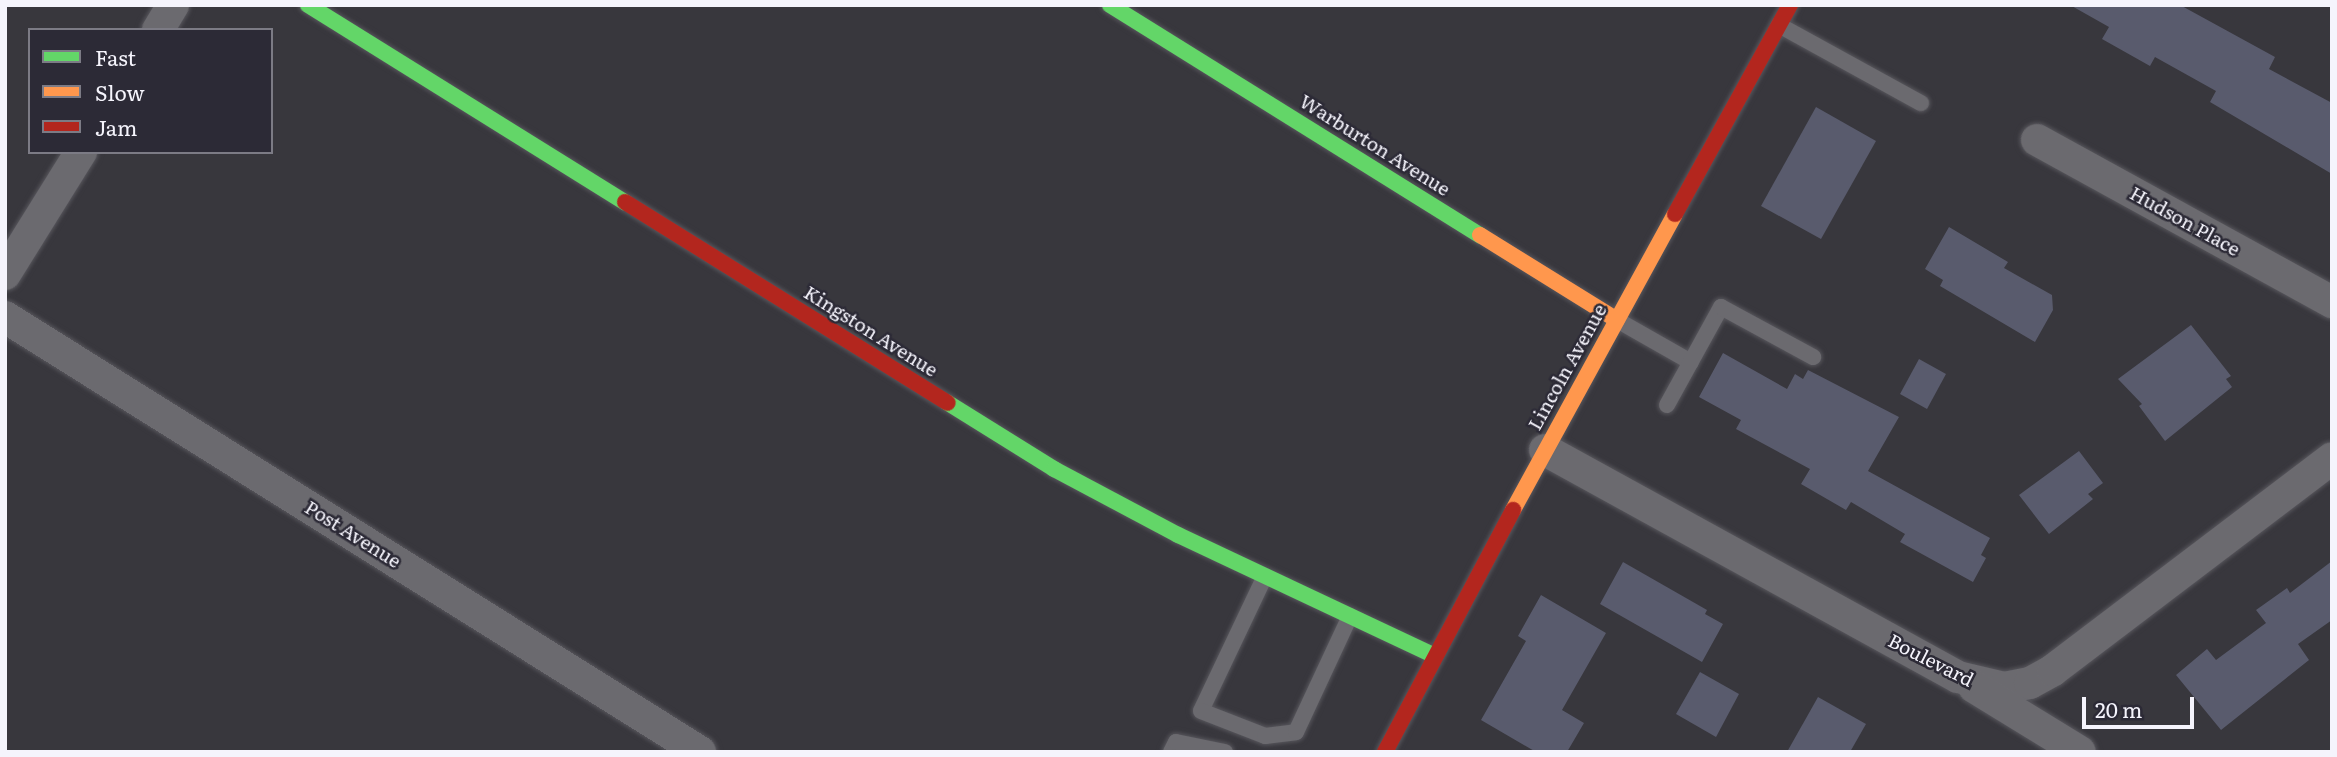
<!DOCTYPE html>
<html>
<head>
<meta charset="utf-8">
<style>
	body { margin:0 }
	#map { position:relative; width:2337px; height:757px; overflow:hidden; background:#38373d; font-family:Literata,serif }
	div>[style] { position:absolute }
	.building>* { inset:0; background:#595b6d }
	.roads { filter:drop-shadow(0 0 2px #57565c) drop-shadow(0 0 2px #57565c) }
	.lane>* { height:16px; margin:-8px; padding:0 8px; transform-origin:8px; border-radius:8px; background:#6b6a6f }
	.street>* { height:32px; margin:-16px; padding:0 16px; transform-origin:16px; border-radius:16px; background:#6b6a6f }
	.fast>* { height:16px; margin:-8px; padding:0 8px; transform-origin:8px; border-radius:8px; background:#63d668 }
	.slow>* { height:16px; margin:-8px; padding:0 8px; transform-origin:8px; border-radius:8px; background:#ff974d }
	.jam>* { height:16px; margin:-8px; padding:0 8px; transform-origin:8px; border-radius:8px; background:#b3261e }
	span { translate:-50% -50%; white-space:nowrap; text-align:center; line-height:1.15; -webkit-text-stroke:5px #2c2a36; paint-order:stroke }
	.street-label { font-size:19px; color:#f5f4fc }
	.frame { position:absolute; inset:0; border:7px solid #f5f4fc; pointer-events:none }
	.legend { position:absolute; left:28px; top:28px; width:245px; height:126px; box-sizing:border-box; background:#2c2a36; border:2px solid #7c7b85; margin:0; padding:9px 12px; list-style:none; font-size:21px; color:#f5f4fc }
	.legend li { display:flex; align-items:center; gap:14px; height:35px }
	.legend b { width:35px; border:2px solid #7c7b85 }
	.scale { position:absolute; left:2082px; top:697px; width:112px; height:32px; box-sizing:border-box; border:4px solid #f5f4fc; border-top:0; padding-left:9px; font-size:21px; line-height:24px; white-space:nowrap; color:#f5f4fc; -webkit-text-stroke:5px #2c2a36; paint-order:stroke }
</style>
</head>
<body>
<div id="map">
	<div class="building">
		<i style="clip-path:polygon(2070px 5px,2180px 5px,2275px 57px,2269px 69px,2332px 103px,2332px 174px,2210px 102px,2216px 91px,2155px 57px,2150px 66px,2102px 39px,2109px 27px)"></i>
		<i style="clip-path:polygon(1816px 107px,1876px 141px,1821px 239px,1761px 206px)"></i>
		<i style="clip-path:polygon(1949px 227px,2008px 262px,2004px 268px,2052px 295px,2053px 310px,2035px 342px,1940px 286px,1943px 280px,1925px 269px)"></i>
		<i style="clip-path:polygon(2191px 325px,2231px 376px,2226px 379px,2232px 387px,2165px 441px,2139px 406px,2142px 404px,2118px 379px)"></i>
		<i style="clip-path:polygon(1723px 353px,1787px 389px,1795px 374px,1803px 379px,1808px 370px,1899px 417px,1868px 471px,1990px 538px,1981px 555px,1986px 558px,1973px 582px,1900px 542px,1905px 534px,1851px 502px,1846px 510px,1801px 484px,1810px 469px,1736px 429px,1741px 420px,1699px 397px)"></i>
		<i style="clip-path:polygon(1919px 359px,1946px 374px,1927px 409px,1900px 394px)"></i>
		<i style="clip-path:polygon(2079px 451px,2103px 483px,2088px 494px,2093px 499px,2049px 534px,2019px 495px)"></i>
		<i style="clip-path:polygon(2332px 561px,2332px 620px,2298px 644px,2309px 660px,2221px 730px,2176px 675px,2207px 649px,2216px 660px,2266px 623px,2256px 610px,2287px 588px,2290px 593px)"></i>
		<i style="clip-path:polygon(1623px 562px,1707px 610px,1705px 614px,1723px 624px,1702px 662px,1600px 604px)"></i>
		<i style="clip-path:polygon(1541px 595px,1606px 633px,1562px 710px,1584px 723px,1567px 752px,1536px 752px,1481px 720px,1526px 641px,1518px 636px)"></i>
		<i style="clip-path:polygon(1700px 672px,1739px 694px,1716px 737px,1676px 714px)"></i>
		<i style="clip-path:polygon(1818px 697px,1866px 724px,1850px 752px,1787px 752px)"></i>
	</div>
	<div class="roads">
		<div class="lane">
			<i style="left:1779px;top:25px;width:162px;rotate:28.8deg"></i>
			<i style="left:1617px;top:320px;width:85px;rotate:29.6deg"></i>
			<i style="left:1667px;top:405px;width:112px;rotate:-61.1deg"></i>
			<i style="left:1721px;top:307px;width:105px;rotate:28.5deg"></i>
			<i style="left:1265px;top:576px;width:149px;rotate:115.4deg"></i>
			<i style="left:1201px;top:711px;width:69px;rotate:21.3deg"></i>
			<i style="left:1265px;top:736px;width:31px;rotate:-7deg"></i>
			<i style="left:1296px;top:732px;width:128px;rotate:-65deg"></i>
			<i style="left:1171px;top:752px;width:11px;rotate:-63deg"></i>
			<i style="left:1176px;top:742px;width:50px;rotate:11.5deg"></i>
		</div>
		<div class="street">
			<i style="left:158px;top:30px;width:29px;rotate:-59deg"></i>
			<i style="left:2037px;top:140px;width:337px;rotate:28.8deg"></i>
			<i style="left:5px;top:274px;width:144px;rotate:-58.1deg"></i>
			<i style="left:5px;top:317px;width:820px;rotate:32.04deg"></i>
			<i style="left:1545px;top:450px;width:471px;rotate:28.8deg"></i>
			<i style="left:1958px;top:677px;width:47px;rotate:13.4deg"></i>
			<i style="left:2004px;top:688px;width:26px;rotate:-11deg"></i>
			<i style="left:2030px;top:683px;width:26px;rotate:-29deg"></i>
			<i style="left:2053px;top:670px;width:350px;rotate:-37.2deg"></i>
			<i style="left:1974px;top:687px;width:124px;rotate:31.5deg"></i>
		</div>
		<div class="fast">
			<i style="left:308px;top:5px;width:373px;rotate:31.9deg"></i>
			<i style="left:1110px;top:5px;width:436px;rotate:31.9deg"></i>
			<i style="left:948px;top:403px;width:125px;rotate:31.9deg"></i>
			<i style="left:1054px;top:469px;width:140px;rotate:28deg"></i>
			<i style="left:1178px;top:535px;width:282px;rotate:25.2deg"></i>
		</div>
		<div class="slow">
			<i style="left:1480px;top:235px;width:161px;rotate:31.8deg"></i>
			<i style="left:1513px;top:510px;width:337px;rotate:-61.3deg"></i>
		</div>
		<div class="jam">
			<i style="left:625px;top:202px;width:380px;rotate:31.9deg"></i>
			<i style="left:1675px;top:214px;width:239px;rotate:-61.2deg"></i>
			<i style="left:1385px;top:752px;width:274px;rotate:-62.1deg"></i>
		</div>
	</div>
	<div class="street-label">
		<span style="left:1375px;top:145px;rotate:32deg">Warburton Avenue</span>
		<span style="left:2185px;top:221px;rotate:29deg">Hudson Place</span>
		<span style="left:871px;top:331px;rotate:32deg">Kingston Avenue</span>
		<span style="left:1567px;top:367px;rotate:-61deg">Lincoln Avenue</span>
		<span style="left:353px;top:534px;rotate:32deg">Post Avenue</span>
		<span style="left:1931px;top:660px;rotate:27deg">Boulevard</span>
	</div>
	<div class="frame"></div>
	<ul class="legend">
	<li><b style="height:9px;background:#63d668"></b>Fast</li>
	<li><b style="height:9px;background:#ff974d"></b>Slow</li>
	<li><b style="height:9px;background:#b3261e"></b>Jam</li>
	</ul>
	<div class="scale">20 m</div>
</div>
</body>
</html>
